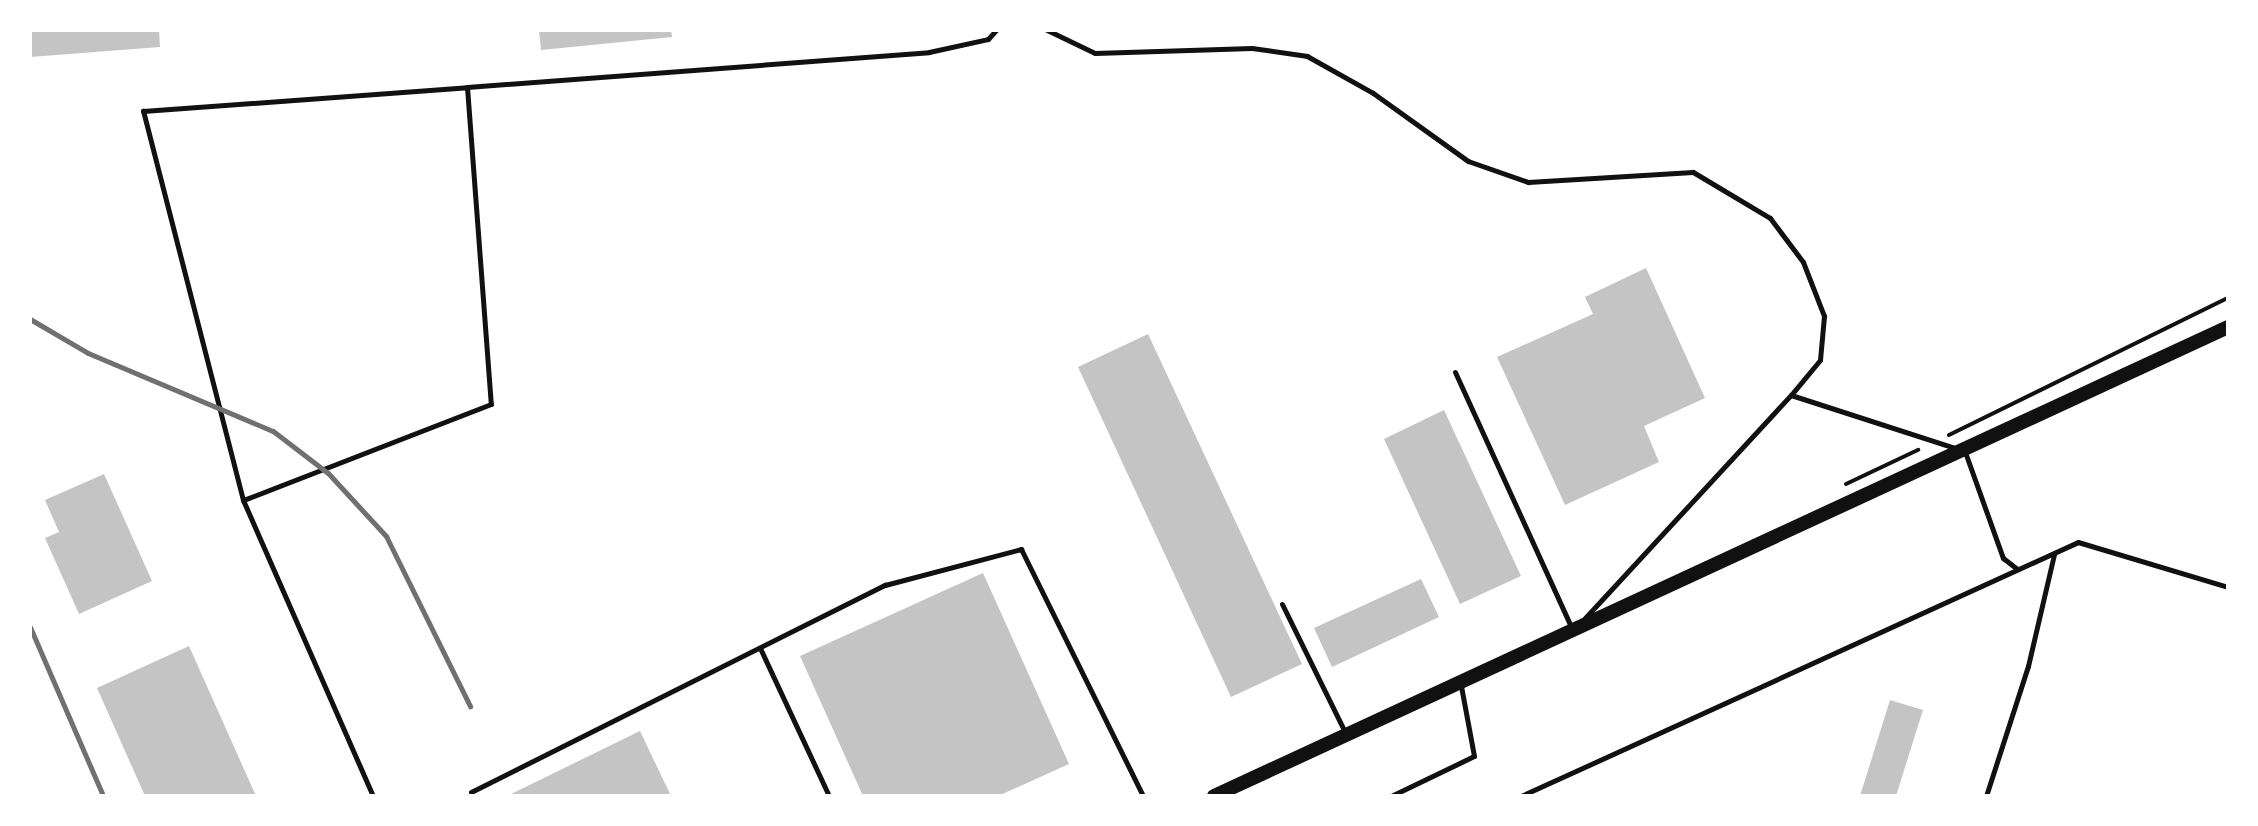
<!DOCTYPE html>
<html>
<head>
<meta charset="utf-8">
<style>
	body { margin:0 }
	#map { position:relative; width:2258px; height:826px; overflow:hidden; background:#fff; font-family:"PT Sans",sans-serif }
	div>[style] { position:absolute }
	.building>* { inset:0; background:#c4c4c4 }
	.path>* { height:4px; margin:-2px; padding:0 2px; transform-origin:2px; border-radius:2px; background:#111 }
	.service>* { height:5px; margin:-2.5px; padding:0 2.5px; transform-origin:2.5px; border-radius:2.5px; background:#111 }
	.secondary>* { height:14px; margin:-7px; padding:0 7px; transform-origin:7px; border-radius:7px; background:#111 }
	.rail>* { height:5px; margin:-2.5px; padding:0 2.5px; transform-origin:2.5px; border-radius:2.5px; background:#707070 }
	span { translate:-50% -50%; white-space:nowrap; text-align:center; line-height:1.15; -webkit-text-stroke:8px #fff; paint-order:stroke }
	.frame { position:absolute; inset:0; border:32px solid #fff; pointer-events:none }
</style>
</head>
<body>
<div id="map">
	<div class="building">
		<i style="clip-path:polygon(30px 30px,159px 30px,160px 47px,30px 57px)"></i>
		<i style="clip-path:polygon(539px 30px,671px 30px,672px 37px,541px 50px)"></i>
		<i style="clip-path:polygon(1646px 268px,1705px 398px,1644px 426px,1659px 462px,1565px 505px,1497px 357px,1593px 314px,1585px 297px)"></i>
		<i style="clip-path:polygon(1148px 334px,1302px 664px,1231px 697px,1078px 367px)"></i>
		<i style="clip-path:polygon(1444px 410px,1521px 576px,1460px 604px,1384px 439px)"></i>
		<i style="clip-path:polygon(104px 474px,152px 581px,79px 614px,45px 538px,59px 532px,45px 500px)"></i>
		<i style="clip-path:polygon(983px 573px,1069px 764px,998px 796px,863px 796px,800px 656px)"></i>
		<i style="clip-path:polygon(1421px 579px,1439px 617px,1332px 667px,1314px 628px)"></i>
		<i style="clip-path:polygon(189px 646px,256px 796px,145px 796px,97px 688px)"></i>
		<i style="clip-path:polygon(1890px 700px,1923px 710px,1896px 796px,1860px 796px)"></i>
		<i style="clip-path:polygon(640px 731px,671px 796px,507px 796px)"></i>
	</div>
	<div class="path">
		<i style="left:1949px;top:435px;width:311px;rotate:-26.2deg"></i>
		<i style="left:1846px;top:484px;width:80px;rotate:-25.3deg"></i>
	</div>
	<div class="service">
		<i style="left:1047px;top:30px;width:53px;rotate:25.6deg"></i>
		<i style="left:1095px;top:53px;width:157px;rotate:-1.8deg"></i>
		<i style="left:1252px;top:48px;width:56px;rotate:8.3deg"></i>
		<i style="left:1307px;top:56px;width:76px;rotate:29.3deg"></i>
		<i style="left:1373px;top:93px;width:117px;rotate:35.6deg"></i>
		<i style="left:1468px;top:161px;width:64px;rotate:19.3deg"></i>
		<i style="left:1528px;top:182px;width:165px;rotate:-3.5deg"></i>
		<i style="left:1693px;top:172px;width:90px;rotate:30.9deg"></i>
		<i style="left:1770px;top:218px;width:55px;rotate:53.1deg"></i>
		<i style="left:1803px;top:262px;width:58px;rotate:68.7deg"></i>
		<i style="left:1824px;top:316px;width:44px;rotate:95.2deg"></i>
		<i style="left:1820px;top:360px;width:45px;rotate:129.6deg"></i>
		<i style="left:1791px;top:395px;width:172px;rotate:17.9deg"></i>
		<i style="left:467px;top:87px;width:318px;rotate:85.7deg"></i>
		<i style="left:491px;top:404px;width:266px;rotate:158.8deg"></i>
		<i style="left:243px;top:500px;width:402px;rotate:-104.4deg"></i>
		<i style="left:143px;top:111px;width:325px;rotate:-4.2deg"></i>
		<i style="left:467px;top:87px;width:463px;rotate:-4.3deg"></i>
		<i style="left:929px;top:52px;width:60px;rotate:-12.4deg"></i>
		<i style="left:988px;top:39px;width:12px;rotate:-48deg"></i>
		<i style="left:1455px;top:372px;width:282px;rotate:65.5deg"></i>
		<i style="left:1965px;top:452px;width:113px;rotate:70.3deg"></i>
		<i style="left:2003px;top:558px;width:18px;rotate:38deg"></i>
		<i style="left:243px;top:500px;width:323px;rotate:66.3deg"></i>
		<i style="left:1282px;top:604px;width:143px;rotate:63.8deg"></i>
		<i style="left:1585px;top:618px;width:304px;rotate:-47.3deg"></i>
		<i style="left:760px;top:648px;width:163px;rotate:65deg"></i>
		<i style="left:471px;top:792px;width:463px;rotate:-26.6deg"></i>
		<i style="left:885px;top:585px;width:141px;rotate:-14.8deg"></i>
		<i style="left:1021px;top:549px;width:275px;rotate:63.7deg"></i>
		<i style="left:1391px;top:796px;width:92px;rotate:-25.7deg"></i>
		<i style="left:1474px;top:756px;width:71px;rotate:-100.5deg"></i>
		<i style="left:1521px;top:796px;width:612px;rotate:-24.51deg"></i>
		<i style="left:2078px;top:542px;width:157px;rotate:16.7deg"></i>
		<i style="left:1986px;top:796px;width:137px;rotate:-72.1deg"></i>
		<i style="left:2028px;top:666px;width:115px;rotate:-76.9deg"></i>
	</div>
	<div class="secondary">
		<i style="left:1214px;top:796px;width:1117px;rotate:-24.82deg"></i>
	</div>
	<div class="rail">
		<i style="left:30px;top:319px;width:67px;rotate:30.4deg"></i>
		<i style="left:88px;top:353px;width:201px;rotate:22.9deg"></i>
		<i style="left:273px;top:431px;width:69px;rotate:37.4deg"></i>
		<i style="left:328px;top:473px;width:86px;rotate:47.4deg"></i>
		<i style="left:386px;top:536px;width:190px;rotate:63.7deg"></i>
		<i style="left:30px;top:627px;width:184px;rotate:66.6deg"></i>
	</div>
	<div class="frame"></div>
</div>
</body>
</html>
